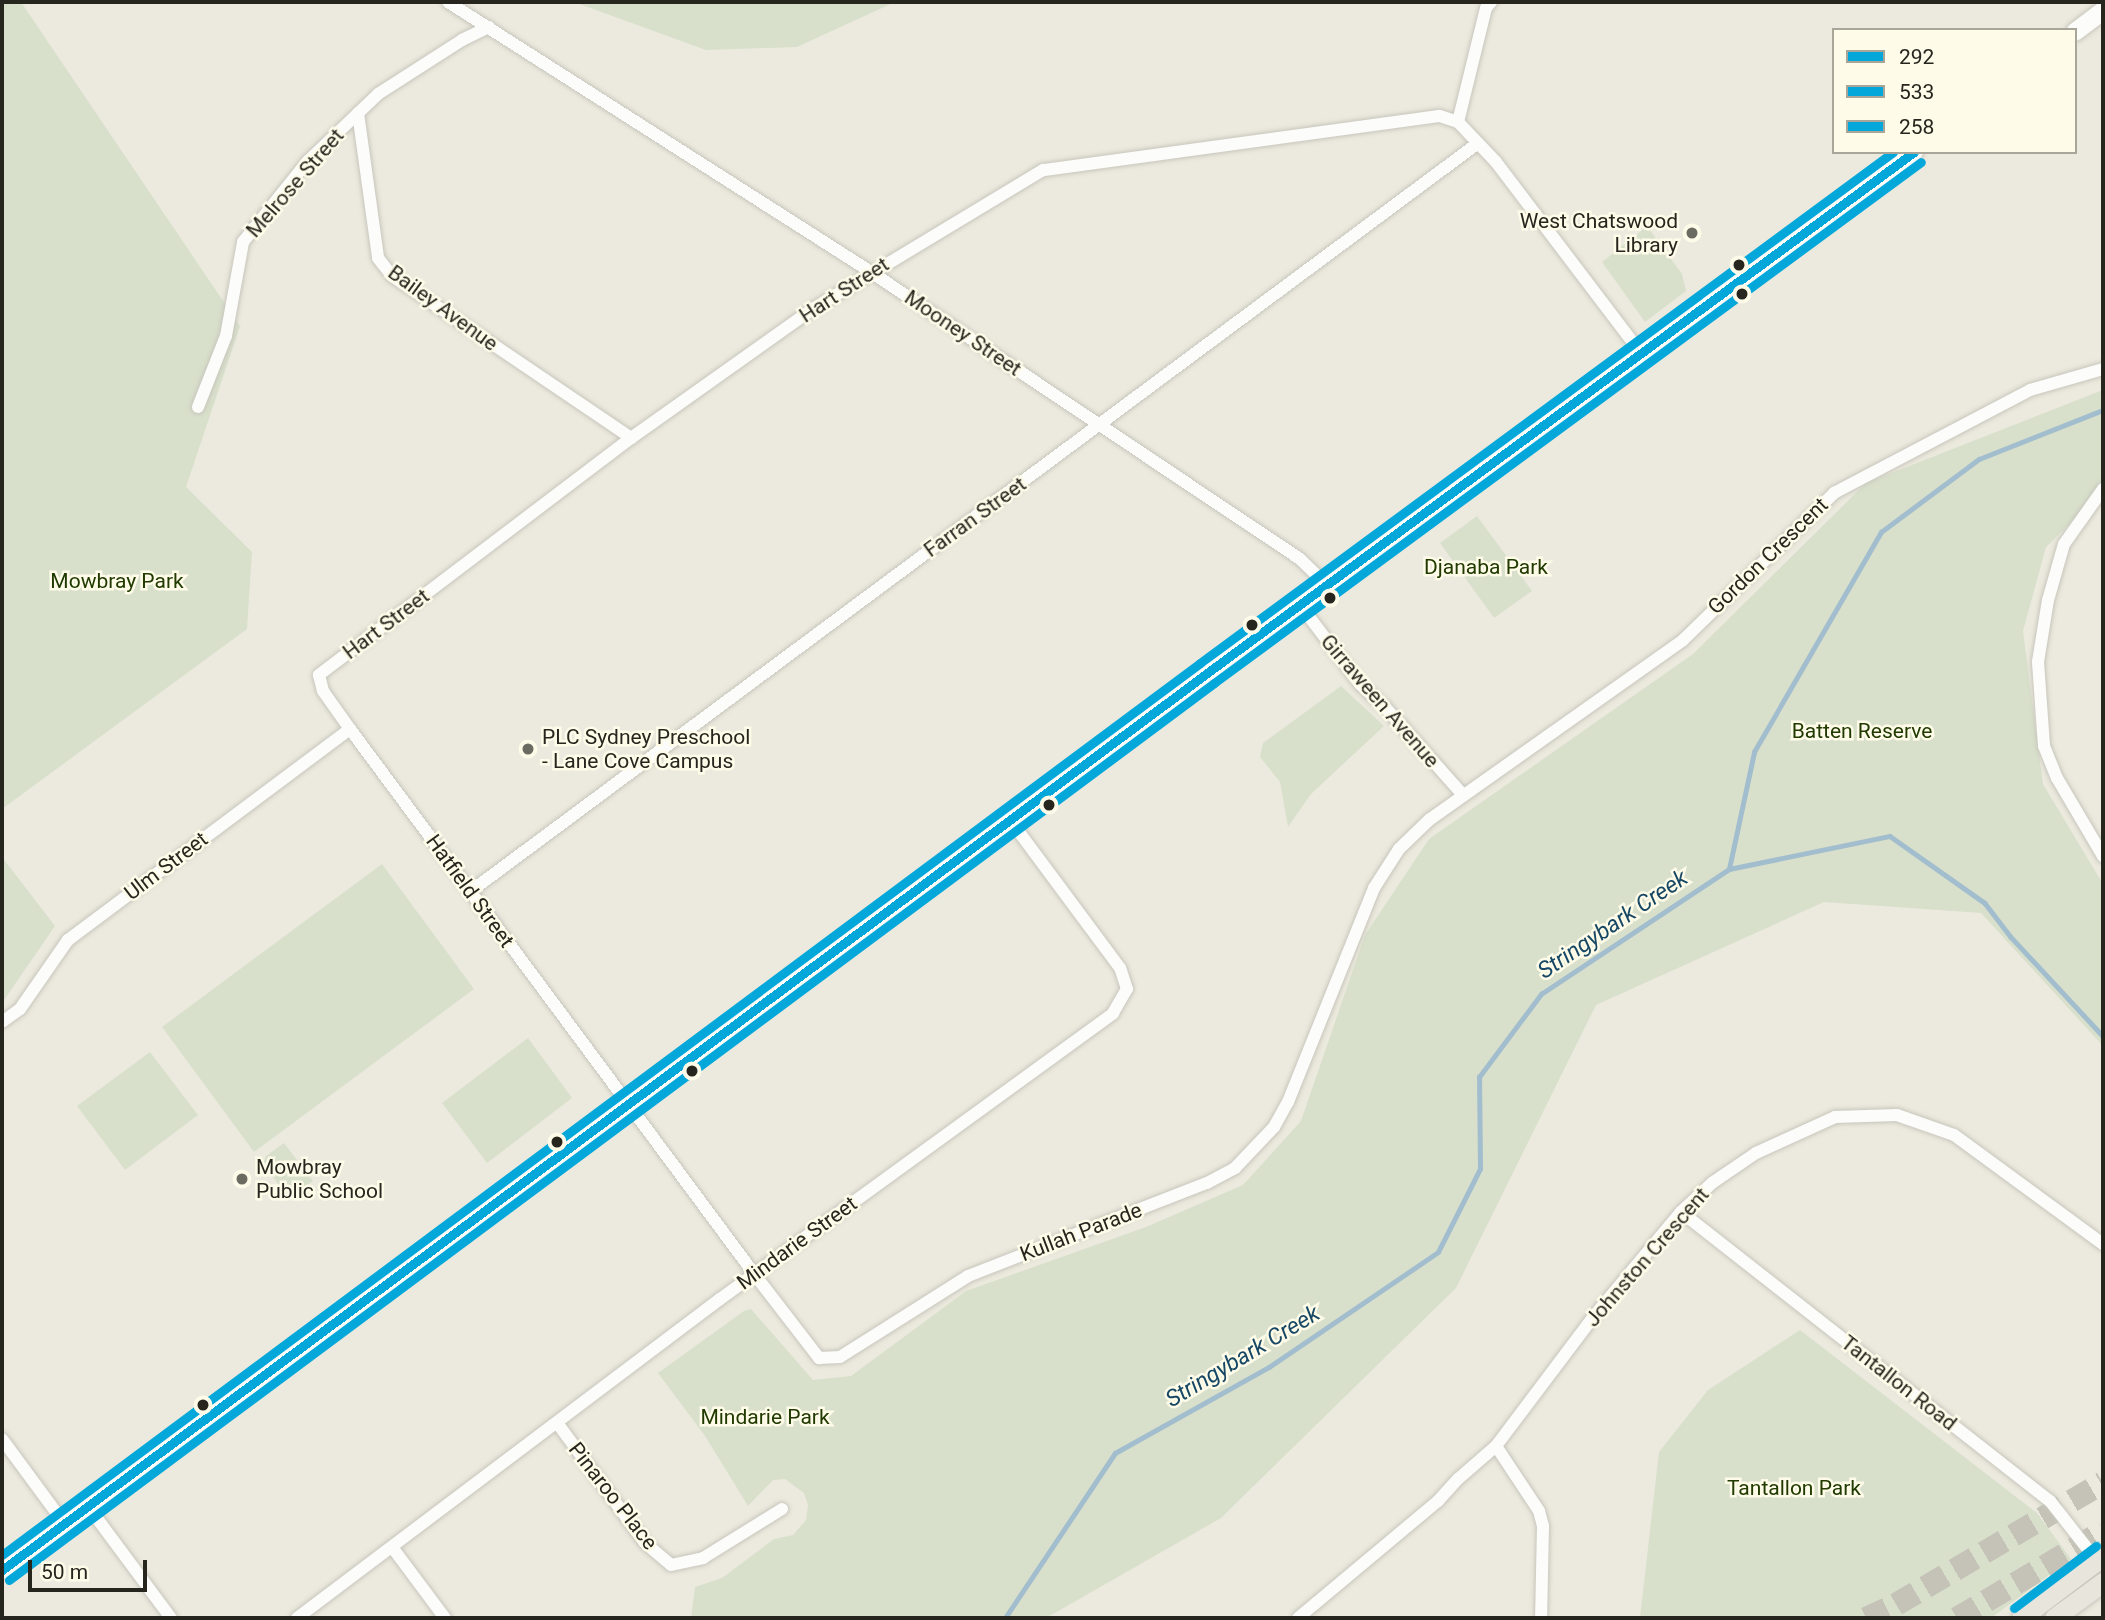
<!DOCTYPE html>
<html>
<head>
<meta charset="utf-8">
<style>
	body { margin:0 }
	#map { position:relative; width:2105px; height:1620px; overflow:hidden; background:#eceade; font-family:Roboto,sans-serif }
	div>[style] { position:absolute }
	.green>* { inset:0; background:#d8e0cb }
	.stream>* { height:4.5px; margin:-2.25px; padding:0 2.25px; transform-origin:2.25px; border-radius:2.25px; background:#a2bdcd }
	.motorway-tunnel>* { height:23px; margin-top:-11.5px; transform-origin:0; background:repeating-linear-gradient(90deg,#c5c3b8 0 23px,transparent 0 34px) }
	.roads { filter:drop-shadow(0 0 2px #c8c6bd) drop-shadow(0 0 2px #c8c6bd) }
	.minor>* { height:12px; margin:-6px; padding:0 6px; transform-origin:6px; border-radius:6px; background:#fcfcfa }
	.secondary>* { height:18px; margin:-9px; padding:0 9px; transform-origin:9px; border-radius:9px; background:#fcfcfa }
	.primary>* { height:19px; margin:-9.5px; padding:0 9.5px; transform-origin:9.5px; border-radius:9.5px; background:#e8e5dc }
	.bus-1>* { height:9px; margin:-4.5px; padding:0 4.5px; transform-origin:4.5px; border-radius:4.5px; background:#04a7da }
	.bus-2>* { height:9px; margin:-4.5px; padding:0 4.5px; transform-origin:4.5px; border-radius:4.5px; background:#04a7da }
	.bus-3>* { height:9px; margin:-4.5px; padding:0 4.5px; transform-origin:4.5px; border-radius:4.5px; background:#04a7da }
	.dots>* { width:19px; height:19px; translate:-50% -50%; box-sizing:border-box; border:4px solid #fefbe9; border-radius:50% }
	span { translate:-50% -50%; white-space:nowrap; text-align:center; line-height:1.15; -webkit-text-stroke:5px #fefbe9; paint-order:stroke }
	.street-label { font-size:21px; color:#27261e }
	.poi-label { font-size:21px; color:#27261e }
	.right { translate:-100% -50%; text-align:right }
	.left { translate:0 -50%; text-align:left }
	.park-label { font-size:21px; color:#203a00 }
	.water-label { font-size:23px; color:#164764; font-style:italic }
	.frame { position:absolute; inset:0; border:4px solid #27261e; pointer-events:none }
	.legend { position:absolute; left:1832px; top:28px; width:245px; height:126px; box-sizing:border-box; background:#fefbe9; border:2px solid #a8a698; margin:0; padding:9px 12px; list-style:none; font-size:21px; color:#27261e }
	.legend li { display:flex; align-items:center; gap:14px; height:35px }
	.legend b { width:35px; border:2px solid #a8a698 }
	.scale { position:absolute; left:28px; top:1560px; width:119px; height:32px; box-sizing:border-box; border:4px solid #27261e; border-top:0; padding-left:9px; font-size:21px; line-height:24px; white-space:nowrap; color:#27261e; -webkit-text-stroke:5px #fefbe9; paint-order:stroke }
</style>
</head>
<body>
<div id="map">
	<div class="green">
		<i style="clip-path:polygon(2px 2px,21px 2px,240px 326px,186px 487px,252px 552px,247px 629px,2px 809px)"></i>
		<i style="clip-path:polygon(574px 2px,895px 2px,797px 47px,706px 50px)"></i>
		<i style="clip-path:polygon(1647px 226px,1682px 274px,1686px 291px,1645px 322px,1602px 262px)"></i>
		<i style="clip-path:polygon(2103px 390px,2103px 491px,2046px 547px,2023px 631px,2043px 784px,2103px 884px,2103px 1046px,1981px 913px,1824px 902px,1596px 1005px,1456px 1288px,1221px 1518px,1046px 1618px,691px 1618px,695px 1587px,722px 1578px,774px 1539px,793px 1535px,806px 1520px,808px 1505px,804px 1493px,785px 1479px,773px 1480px,748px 1506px,705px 1436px,658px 1373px,744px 1311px,751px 1309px,813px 1380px,851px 1376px,966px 1291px,1146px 1227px,1243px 1185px,1301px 1121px,1365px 935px,1429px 839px,1693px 654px,1866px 483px)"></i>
		<i style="clip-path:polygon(1477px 516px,1532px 591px,1494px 618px,1440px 543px)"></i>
		<i style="clip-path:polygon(1341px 686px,1384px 726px,1311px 794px,1288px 827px,1280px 782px,1260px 757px,1263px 743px)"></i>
		<i style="clip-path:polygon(2px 857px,55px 926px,2px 1003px)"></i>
		<i style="clip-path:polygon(382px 864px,474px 989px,254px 1152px,162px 1027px)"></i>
		<i style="clip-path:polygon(528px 1038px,572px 1098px,487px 1163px,442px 1103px)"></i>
		<i style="clip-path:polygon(150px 1052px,198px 1115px,125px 1170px,77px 1106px)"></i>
		<i style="clip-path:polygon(284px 1143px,313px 1181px,289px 1198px,263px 1164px,266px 1156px)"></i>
		<i style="clip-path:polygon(1800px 1330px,2037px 1513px,2071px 1559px,1991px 1618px,1640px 1618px,1659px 1452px,1708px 1390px)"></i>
	</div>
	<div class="stream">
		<i style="left:1729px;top:869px;width:164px;rotate:-11.6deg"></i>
		<i style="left:1890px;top:836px;width:116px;rotate:35.2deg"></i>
		<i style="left:1985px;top:903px;width:43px;rotate:52.6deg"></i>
		<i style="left:2011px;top:937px;width:135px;rotate:47.1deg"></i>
		<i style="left:1005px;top:1618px;width:198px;rotate:-56.3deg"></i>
		<i style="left:1115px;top:1453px;width:176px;rotate:-29.2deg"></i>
		<i style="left:1269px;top:1367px;width:204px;rotate:-34.2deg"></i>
		<i style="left:1438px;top:1252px;width:93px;rotate:-63.2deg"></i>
		<i style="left:1480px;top:1169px;width:92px;rotate:-90.6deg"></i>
		<i style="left:1479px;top:1077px;width:104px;rotate:-53.2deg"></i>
		<i style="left:1541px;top:994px;width:226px;rotate:-33.6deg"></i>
		<i style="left:1729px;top:869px;width:120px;rotate:-77.9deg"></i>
		<i style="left:1754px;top:752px;width:254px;rotate:-60deg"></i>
		<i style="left:1881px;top:532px;width:122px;rotate:-36.7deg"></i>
		<i style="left:1979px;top:459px;width:133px;rotate:-21.6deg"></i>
	</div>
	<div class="motorway-tunnel">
		<i style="left:1866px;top:1618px;width:33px;rotate:-25deg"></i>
		<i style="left:1896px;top:1604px;width:240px;rotate:-30.5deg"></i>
		<i style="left:1957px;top:1618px;width:170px;rotate:-30.8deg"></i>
	</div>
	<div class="roads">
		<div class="minor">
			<i style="left:448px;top:2px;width:502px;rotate:32.55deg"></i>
			<i style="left:871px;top:272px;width:516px;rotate:33.78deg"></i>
			<i style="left:1300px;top:559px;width:39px;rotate:44deg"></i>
			<i style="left:358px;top:113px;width:146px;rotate:82.1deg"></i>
			<i style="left:378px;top:258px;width:23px;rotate:52deg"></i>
			<i style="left:392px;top:276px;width:289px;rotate:34.1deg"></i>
			<i style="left:1458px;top:122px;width:117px;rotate:-76.2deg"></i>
			<i style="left:1486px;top:8px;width:8px;rotate:-50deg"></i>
			<i style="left:1641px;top:353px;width:240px;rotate:-127.2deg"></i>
			<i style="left:1496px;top:162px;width:55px;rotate:-133.5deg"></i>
			<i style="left:1458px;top:122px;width:20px;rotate:-162deg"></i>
			<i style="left:1439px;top:116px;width:400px;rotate:172.2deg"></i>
			<i style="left:1043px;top:170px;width:267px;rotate:148.9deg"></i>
			<i style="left:814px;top:308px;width:224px;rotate:144.6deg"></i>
			<i style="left:631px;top:438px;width:392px;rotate:142.8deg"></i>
			<i style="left:319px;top:675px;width:16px;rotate:76deg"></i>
			<i style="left:323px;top:691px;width:47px;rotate:54.6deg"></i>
			<i style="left:350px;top:729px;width:680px;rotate:53.43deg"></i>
			<i style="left:755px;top:1275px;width:105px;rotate:52.4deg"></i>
			<i style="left:819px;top:1358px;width:21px;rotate:-3deg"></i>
			<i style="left:840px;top:1357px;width:151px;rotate:-32.3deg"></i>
			<i style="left:968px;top:1276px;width:256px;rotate:-21.3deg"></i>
			<i style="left:1207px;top:1183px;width:32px;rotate:-28deg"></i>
			<i style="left:1235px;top:1168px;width:57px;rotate:-46.4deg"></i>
			<i style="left:1274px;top:1127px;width:29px;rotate:-61deg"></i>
			<i style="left:1288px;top:1102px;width:231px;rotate:-68.1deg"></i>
			<i style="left:1374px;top:888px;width:46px;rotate:-57.3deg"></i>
			<i style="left:1399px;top:849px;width:42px;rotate:-44deg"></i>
			<i style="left:1429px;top:820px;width:311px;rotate:-35.3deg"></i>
			<i style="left:1683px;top:640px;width:211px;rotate:-44.2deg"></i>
			<i style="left:1834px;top:493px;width:221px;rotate:-27.7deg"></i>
			<i style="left:2030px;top:390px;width:76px;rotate:-16deg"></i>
			<i style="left:198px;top:407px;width:76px;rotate:-68.5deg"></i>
			<i style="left:226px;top:336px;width:96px;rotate:-79.7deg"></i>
			<i style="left:243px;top:242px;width:104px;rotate:-51.3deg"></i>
			<i style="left:308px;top:161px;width:97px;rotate:-43.7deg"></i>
			<i style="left:378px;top:94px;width:100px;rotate:-32.7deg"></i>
			<i style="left:462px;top:40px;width:30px;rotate:-26deg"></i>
			<i style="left:2103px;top:489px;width:67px;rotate:125.3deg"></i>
			<i style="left:2064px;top:544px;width:58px;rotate:105.9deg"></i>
			<i style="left:2048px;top:600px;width:63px;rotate:99.2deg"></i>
			<i style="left:2038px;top:662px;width:84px;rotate:85.9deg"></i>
			<i style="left:2044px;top:746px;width:35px;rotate:68deg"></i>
			<i style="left:2057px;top:778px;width:91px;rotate:59.5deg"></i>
			<i style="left:1301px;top:606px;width:98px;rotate:52.9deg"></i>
			<i style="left:1360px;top:684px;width:33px;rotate:43deg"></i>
			<i style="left:1384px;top:706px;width:118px;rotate:48.4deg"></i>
			<i style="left:471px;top:891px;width:1254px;rotate:-36.6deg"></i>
			<i style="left:2px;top:1022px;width:22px;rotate:-36deg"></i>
			<i style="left:20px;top:1009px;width:84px;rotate:-55.2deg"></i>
			<i style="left:68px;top:940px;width:352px;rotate:-36.8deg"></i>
			<i style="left:1681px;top:1212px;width:469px;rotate:38.1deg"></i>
			<i style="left:2050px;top:1501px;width:76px;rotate:51.9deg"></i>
			<i style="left:558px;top:1424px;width:147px;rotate:53.8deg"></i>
			<i style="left:645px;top:1543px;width:34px;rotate:40deg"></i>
			<i style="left:671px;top:1565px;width:33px;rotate:-12deg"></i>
			<i style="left:703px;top:1558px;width:93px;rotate:-31.8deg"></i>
			<i style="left:2px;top:1439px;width:104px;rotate:53.6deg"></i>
			<i style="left:1496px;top:1446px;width:78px;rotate:56.5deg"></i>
			<i style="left:1539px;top:1511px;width:16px;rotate:75deg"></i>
			<i style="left:1543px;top:1526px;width:92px;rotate:91.2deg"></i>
			<i style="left:87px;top:1505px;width:141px;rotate:53.4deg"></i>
			<i style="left:392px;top:1547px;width:89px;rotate:53.3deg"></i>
			<i style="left:297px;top:1618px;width:530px;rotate:-37.02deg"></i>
			<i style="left:720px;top:1299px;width:486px;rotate:-36deg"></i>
			<i style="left:1113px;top:1013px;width:28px;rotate:-60deg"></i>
			<i style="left:1127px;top:989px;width:22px;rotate:-108deg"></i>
			<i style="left:1120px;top:968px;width:184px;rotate:-126.6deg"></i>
			<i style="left:1298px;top:1618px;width:182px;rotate:-39.9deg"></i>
			<i style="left:1438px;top:1501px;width:30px;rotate:-48deg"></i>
			<i style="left:1458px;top:1479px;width:50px;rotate:-41deg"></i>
			<i style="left:1496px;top:1446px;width:163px;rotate:-53deg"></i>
			<i style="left:1594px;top:1316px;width:136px;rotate:-50.1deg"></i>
			<i style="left:1681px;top:1212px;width:42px;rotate:-43.1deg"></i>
			<i style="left:1712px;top:1183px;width:53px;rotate:-34.3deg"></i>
			<i style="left:1756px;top:1153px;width:87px;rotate:-24.5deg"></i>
			<i style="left:1835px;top:1117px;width:62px;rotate:-1.8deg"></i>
			<i style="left:1897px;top:1115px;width:60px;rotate:19.3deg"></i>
			<i style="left:1954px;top:1135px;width:185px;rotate:36.2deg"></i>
		</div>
		<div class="secondary">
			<i style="left:2075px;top:32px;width:35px;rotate:-37deg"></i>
			<i style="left:2px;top:1570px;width:1502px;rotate:-36.66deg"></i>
			<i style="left:1207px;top:673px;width:878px;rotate:-36.39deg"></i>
		</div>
		<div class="primary">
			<i style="left:2021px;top:1618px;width:103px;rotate:-37.1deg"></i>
			<i style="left:2054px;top:1618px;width:61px;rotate:-36.3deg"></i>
		</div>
	</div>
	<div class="bus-1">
		<i style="left:2px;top:1570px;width:1502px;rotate:-36.66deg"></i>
		<i style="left:1207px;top:673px;width:878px;rotate:-36.39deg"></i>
	</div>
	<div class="bus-2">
		<i style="left:9px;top:1580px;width:1502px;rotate:-36.66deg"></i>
		<i style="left:1214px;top:683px;width:878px;rotate:-36.39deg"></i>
	</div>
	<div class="bus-3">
		<i style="left:2px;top:1555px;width:1494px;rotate:-36.67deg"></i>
		<i style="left:1200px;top:663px;width:861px;rotate:-36.4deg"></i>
		<i style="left:2014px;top:1608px;width:103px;rotate:-37.1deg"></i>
	</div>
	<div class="dots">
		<i style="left:1692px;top:233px;background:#6c6b61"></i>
		<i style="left:1739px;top:265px;background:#27261e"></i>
		<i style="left:1742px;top:294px;background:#27261e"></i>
		<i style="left:1330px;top:598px;background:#27261e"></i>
		<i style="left:1252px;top:625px;background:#27261e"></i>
		<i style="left:528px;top:749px;background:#6c6b61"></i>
		<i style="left:1049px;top:805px;background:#27261e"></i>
		<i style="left:692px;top:1071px;background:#27261e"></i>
		<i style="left:557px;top:1142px;background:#27261e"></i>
		<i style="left:242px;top:1179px;background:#6c6b61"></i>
		<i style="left:203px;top:1405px;background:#27261e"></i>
	</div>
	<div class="street-label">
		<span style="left:295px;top:183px;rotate:-49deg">Melrose Street</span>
		<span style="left:844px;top:290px;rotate:-33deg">Hart Street</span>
		<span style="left:443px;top:308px;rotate:36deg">Bailey Avenue</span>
		<span style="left:963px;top:333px;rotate:34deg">Mooney Street</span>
		<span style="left:975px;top:517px;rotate:-36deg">Farran Street</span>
		<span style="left:1768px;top:556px;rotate:-44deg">Gordon Crescent</span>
		<span style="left:386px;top:624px;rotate:-37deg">Hart Street</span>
		<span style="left:1380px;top:701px;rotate:49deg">Girraween Avenue</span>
		<span style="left:166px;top:866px;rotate:-37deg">Ulm Street</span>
		<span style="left:470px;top:891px;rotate:54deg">Hatfield Street</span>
		<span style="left:1081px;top:1232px;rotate:-21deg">Kullah Parade</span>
		<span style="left:797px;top:1243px;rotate:-36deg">Mindarie Street</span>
		<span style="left:1647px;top:1257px;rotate:-49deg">Johnston Crescent</span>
		<span style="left:1899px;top:1383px;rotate:38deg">Tantallon Road</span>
		<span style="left:613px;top:1496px;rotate:52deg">Pinaroo Place</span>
	</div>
	<div class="poi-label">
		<span class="right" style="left:1678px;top:233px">West Chatswood<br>Library</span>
		<span class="left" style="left:542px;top:749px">PLC Sydney Preschool<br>- Lane Cove Campus</span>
		<span class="left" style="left:256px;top:1179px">Mowbray<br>Public School</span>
	</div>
	<div class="park-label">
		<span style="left:1486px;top:567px">Djanaba Park</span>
		<span style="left:117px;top:581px">Mowbray Park</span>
		<span style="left:1862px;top:731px">Batten Reserve</span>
		<span style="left:765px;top:1417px">Mindarie Park</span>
		<span style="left:1794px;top:1488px">Tantallon Park</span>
	</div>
	<div class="water-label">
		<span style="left:1613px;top:925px;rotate:-34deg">Stringybark Creek</span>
		<span style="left:1243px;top:1357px;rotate:-31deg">Stringybark Creek</span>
	</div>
	<div class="frame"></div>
	<ul class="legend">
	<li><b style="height:9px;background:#04a7da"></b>292</li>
	<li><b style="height:9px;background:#04a7da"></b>533</li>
	<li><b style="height:9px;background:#04a7da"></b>258</li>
	</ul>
	<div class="scale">50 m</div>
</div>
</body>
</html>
